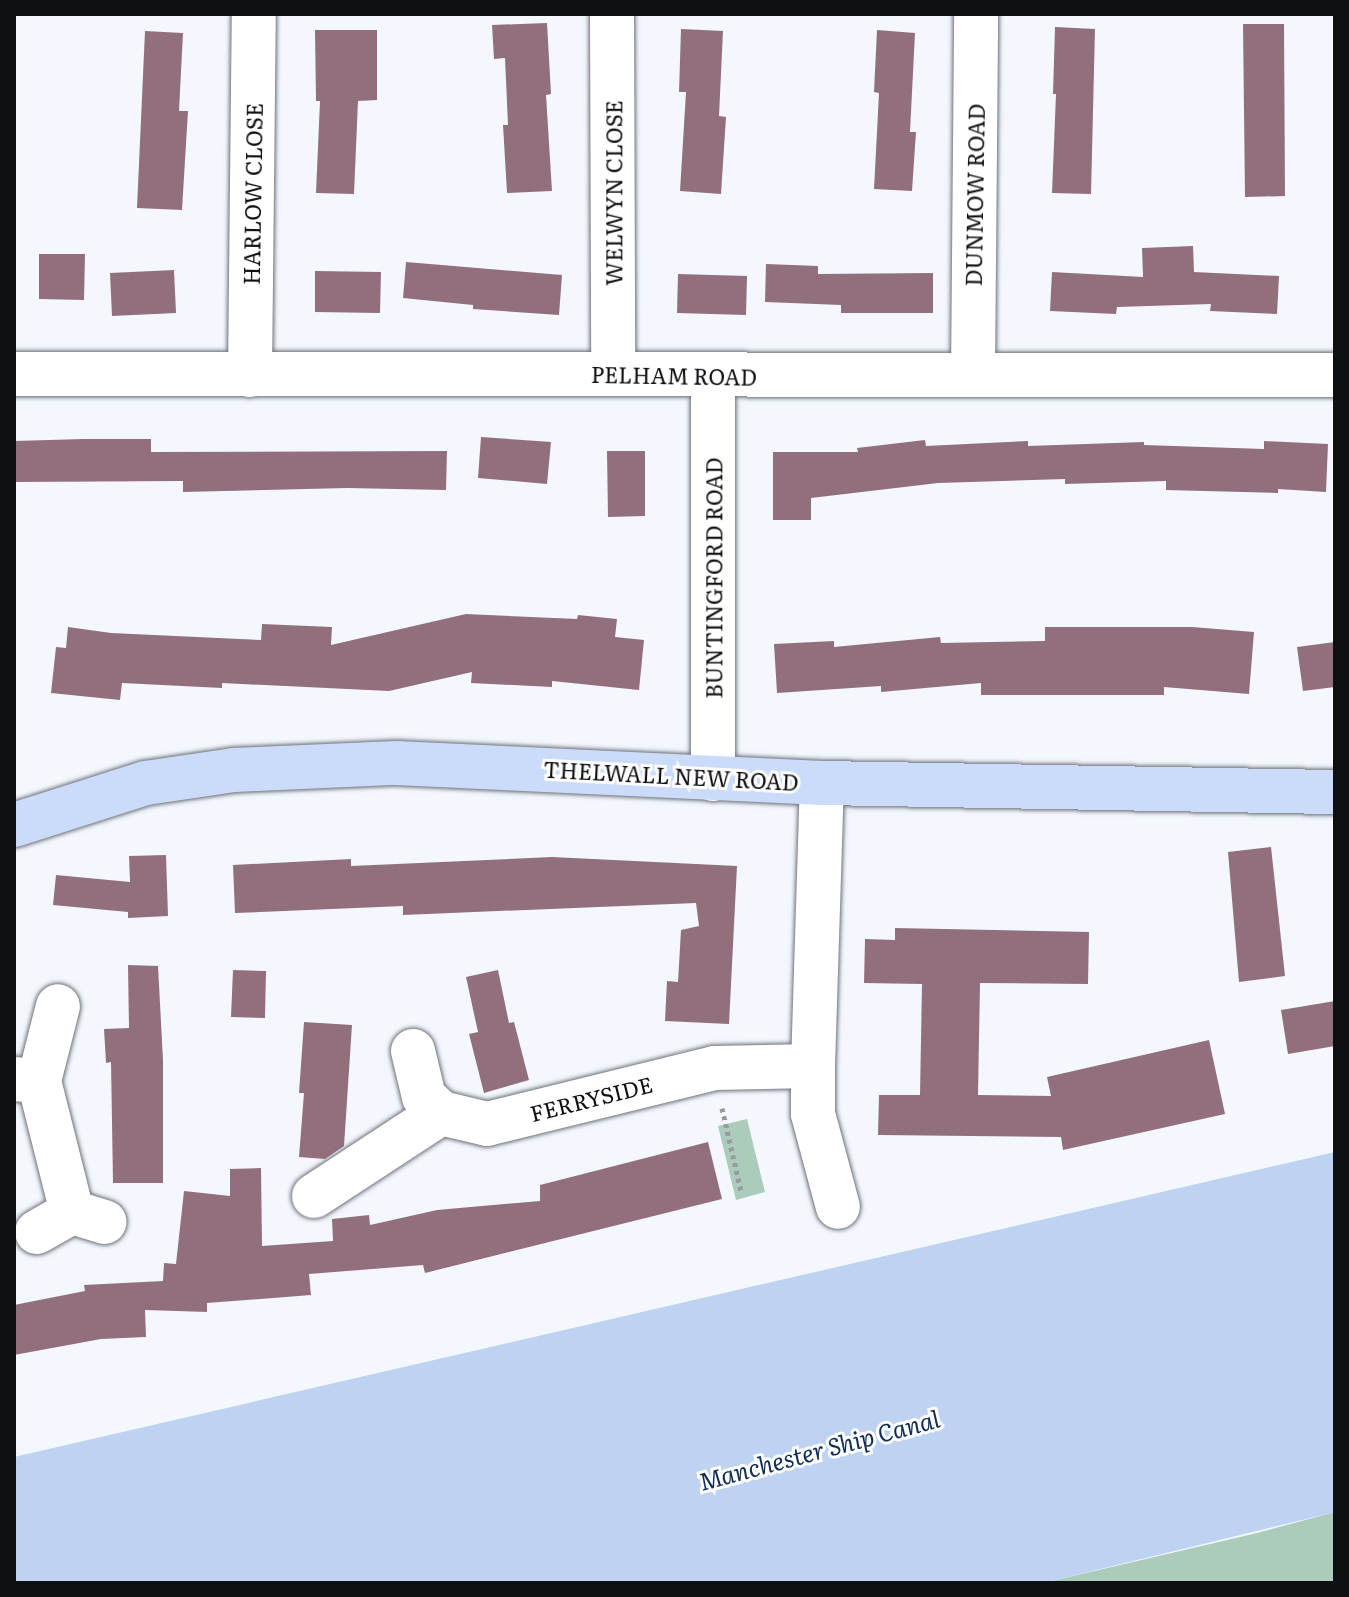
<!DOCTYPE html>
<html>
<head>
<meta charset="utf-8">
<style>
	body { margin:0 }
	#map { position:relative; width:1349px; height:1597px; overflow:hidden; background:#f4f7fe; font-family:Literata,serif }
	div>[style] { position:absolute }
	.green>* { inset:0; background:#acccbb }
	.water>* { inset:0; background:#bdd3f1 }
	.building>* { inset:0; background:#926f7c }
	.path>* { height:5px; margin-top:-2.5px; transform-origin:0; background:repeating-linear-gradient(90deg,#989a9f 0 4px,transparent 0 8px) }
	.roads { filter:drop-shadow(0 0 2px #6f727a) drop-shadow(0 0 2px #6f727a) }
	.minor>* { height:44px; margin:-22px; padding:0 22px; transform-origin:22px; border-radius:22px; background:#fff }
	.major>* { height:44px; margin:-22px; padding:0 22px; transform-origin:22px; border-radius:22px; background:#cbdcfa }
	span { translate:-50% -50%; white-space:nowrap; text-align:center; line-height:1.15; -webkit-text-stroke:6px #fff; paint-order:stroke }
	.street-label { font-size:22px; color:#0e0f12 }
	.water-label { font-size:24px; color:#102d54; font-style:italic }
	.frame { position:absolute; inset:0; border:16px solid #0e0f12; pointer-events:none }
</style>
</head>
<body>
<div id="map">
	<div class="green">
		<i style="clip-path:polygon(747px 1119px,765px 1192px,736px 1200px,718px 1126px)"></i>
		<i style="clip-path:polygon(1335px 1512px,1335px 1583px,1043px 1583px,1257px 1533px)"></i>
	</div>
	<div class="water">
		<i style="clip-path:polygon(1335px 1152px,1335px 1512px,1043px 1583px,14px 1583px,14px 1457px)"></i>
	</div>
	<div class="building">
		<i style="clip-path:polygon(547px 23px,551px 94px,546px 95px,552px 191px,507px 193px,503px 125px,508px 125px,505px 58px,494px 59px,492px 25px)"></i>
		<i style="clip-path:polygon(1243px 24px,1284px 24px,1285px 196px,1245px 197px)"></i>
		<i style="clip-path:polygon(1055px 27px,1095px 29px,1091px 194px,1052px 193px,1056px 94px,1053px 94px)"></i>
		<i style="clip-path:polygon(681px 29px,723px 31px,719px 116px,726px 117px,721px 194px,680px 191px,686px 92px,679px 92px)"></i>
		<i style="clip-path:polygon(315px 30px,377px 30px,377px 100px,358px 101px,354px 194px,316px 193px,320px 101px,316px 101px)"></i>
		<i style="clip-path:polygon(877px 30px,915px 33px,910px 132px,916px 132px,912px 191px,874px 189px,879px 93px,874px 92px)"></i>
		<i style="clip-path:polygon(145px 31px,183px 33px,179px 111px,188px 111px,182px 210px,137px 208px)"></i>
		<i style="clip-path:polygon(1193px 246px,1194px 272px,1279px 276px,1277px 314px,1210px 311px,1211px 304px,1117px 307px,1116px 314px,1050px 311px,1052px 272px,1143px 277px,1142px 248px)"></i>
		<i style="clip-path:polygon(39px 254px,85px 254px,84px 300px,39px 299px)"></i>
		<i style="clip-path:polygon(406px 262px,562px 275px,559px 315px,473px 309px,473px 305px,403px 298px)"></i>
		<i style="clip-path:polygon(766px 264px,818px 266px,818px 274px,933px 273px,933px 313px,841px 313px,841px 305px,765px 302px)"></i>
		<i style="clip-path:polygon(174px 270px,176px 313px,112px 316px,110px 273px)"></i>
		<i style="clip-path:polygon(315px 271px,381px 272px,380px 313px,315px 312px)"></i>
		<i style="clip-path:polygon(678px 274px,747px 276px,746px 315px,677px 313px)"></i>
		<i style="clip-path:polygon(481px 437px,551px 442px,547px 484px,478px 478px)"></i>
		<i style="clip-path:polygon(83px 439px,151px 439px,151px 452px,447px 451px,446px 490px,347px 488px,183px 492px,183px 481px,14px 482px,14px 441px)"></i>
		<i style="clip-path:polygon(925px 440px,926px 446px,1028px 441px,1028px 446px,1144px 442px,1144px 445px,1264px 449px,1264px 441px,1328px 444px,1326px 492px,1278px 489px,1278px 493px,1166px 490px,1166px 481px,1065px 484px,1065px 479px,938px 483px,811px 498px,811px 520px,773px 520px,773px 452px,858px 452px,857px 448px)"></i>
		<i style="clip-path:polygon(607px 451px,645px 451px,645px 516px,608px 517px)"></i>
		<i style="clip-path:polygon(466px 614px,577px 619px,578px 615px,617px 619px,615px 637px,644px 640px,639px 690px,552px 681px,552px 687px,471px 683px,472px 672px,389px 691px,222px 683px,222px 688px,122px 683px,120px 700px,51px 693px,56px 647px,66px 648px,68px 627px,111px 633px,261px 640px,262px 624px,332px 627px,331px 645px)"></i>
		<i style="clip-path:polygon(1045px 627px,1192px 627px,1254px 632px,1249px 694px,1164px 687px,1164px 695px,981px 695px,981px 683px,881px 692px,881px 686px,777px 693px,774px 644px,834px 641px,834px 647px,940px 637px,941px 643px,1045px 641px)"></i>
		<i style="clip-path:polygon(1335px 642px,1335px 687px,1303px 691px,1297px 647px)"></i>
		<i style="clip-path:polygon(1271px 847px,1285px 976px,1239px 982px,1228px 852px)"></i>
		<i style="clip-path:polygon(166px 855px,168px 916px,128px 918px,128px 912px,53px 905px,56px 875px,130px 882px,129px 856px)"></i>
		<i style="clip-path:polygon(552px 857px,737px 866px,729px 1024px,665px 1021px,667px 981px,678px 982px,681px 930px,699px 926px,696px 903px,403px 915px,403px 906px,235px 913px,233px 865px,351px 859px,351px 866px)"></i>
		<i style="clip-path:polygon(895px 928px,1089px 932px,1088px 984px,980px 983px,978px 1095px,1051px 1096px,1047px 1077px,1209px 1040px,1225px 1114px,1063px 1150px,1061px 1137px,878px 1135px,879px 1095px,920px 1095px,922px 984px,864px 983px,865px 939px,895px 940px)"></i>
		<i style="clip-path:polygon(128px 965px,158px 966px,163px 1060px,163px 1183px,113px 1183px,111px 1062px,106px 1063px,104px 1029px,129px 1028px)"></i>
		<i style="clip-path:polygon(233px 970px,266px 971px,265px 1018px,231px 1017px)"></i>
		<i style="clip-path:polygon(498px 970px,509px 1023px,514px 1022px,529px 1080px,484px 1093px,469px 1034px,478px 1032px,466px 977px)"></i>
		<i style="clip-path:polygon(1335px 1001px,1335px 1046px,1288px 1054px,1281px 1010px)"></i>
		<i style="clip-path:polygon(304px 1022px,352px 1025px,344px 1146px,325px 1159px,299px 1157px,304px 1093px,299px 1093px)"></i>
		<i style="clip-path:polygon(708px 1142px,722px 1199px,425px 1273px,423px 1265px,309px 1274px,311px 1295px,207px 1303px,207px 1312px,145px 1310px,146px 1337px,101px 1339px,14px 1355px,14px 1305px,85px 1291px,84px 1285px,163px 1281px,164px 1263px,176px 1264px,184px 1191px,230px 1196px,230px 1169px,261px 1168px,262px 1246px,333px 1241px,332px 1219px,369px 1215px,370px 1225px,437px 1210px,540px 1201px,540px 1185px)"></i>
	</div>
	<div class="path">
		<i style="left:722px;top:1108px;width:85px;rotate:77.1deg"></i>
	</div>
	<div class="roads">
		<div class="minor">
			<i style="left:612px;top:14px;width:359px;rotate:89.8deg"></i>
			<i style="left:14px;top:374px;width:1321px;rotate:0.04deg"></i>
			<i style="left:250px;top:375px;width:361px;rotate:-89.4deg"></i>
			<i style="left:973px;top:375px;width:361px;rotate:-89.5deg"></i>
			<i style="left:713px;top:377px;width:402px;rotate:90deg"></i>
			<i style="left:413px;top:1051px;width:47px;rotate:76.6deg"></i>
			<i style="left:424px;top:1097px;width:23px;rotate:43deg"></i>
			<i style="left:441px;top:1113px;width:47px;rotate:13.4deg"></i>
			<i style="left:487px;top:1124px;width:235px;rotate:-13.8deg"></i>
			<i style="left:715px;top:1068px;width:98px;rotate:-1.2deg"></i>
			<i style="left:813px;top:1066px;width:283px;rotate:-88.2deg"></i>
			<i style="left:813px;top:1066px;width:48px;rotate:90deg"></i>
			<i style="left:813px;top:1114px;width:96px;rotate:75deg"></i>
			<i style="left:14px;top:1079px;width:25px;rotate:5deg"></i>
			<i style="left:39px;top:1081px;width:135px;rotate:75.9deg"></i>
			<i style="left:72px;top:1212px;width:34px;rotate:17deg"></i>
			<i style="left:39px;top:1081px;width:77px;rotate:-75.8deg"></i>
			<i style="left:314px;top:1196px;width:152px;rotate:-33.2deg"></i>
			<i style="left:37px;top:1232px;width:40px;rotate:-29.7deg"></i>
		</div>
		<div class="major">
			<i style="left:14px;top:825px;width:139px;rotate:-17.7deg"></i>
			<i style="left:146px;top:783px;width:89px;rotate:-8.4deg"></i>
			<i style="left:234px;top:770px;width:163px;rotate:-2.5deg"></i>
			<i style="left:397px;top:763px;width:425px;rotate:2.7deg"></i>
			<i style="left:822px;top:783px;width:513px;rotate:1.01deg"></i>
		</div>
	</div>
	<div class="street-label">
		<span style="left:613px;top:193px;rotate:-90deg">WELWYN CLOSE</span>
		<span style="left:252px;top:194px;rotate:-89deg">HARLOW CLOSE</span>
		<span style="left:974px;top:195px;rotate:-89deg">DUNMOW ROAD</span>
		<span style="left:674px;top:375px;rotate:1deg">PELHAM ROAD</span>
		<span style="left:713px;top:578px;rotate:-90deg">BUNTINGFORD ROAD</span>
		<span style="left:671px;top:775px;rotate:3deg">THELWALL NEW ROAD</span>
		<span style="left:591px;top:1098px;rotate:-14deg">FERRYSIDE</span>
	</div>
	<div class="water-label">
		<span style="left:819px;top:1449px;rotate:-15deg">Manchester Ship Canal</span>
	</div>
	<div class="frame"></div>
</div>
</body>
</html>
